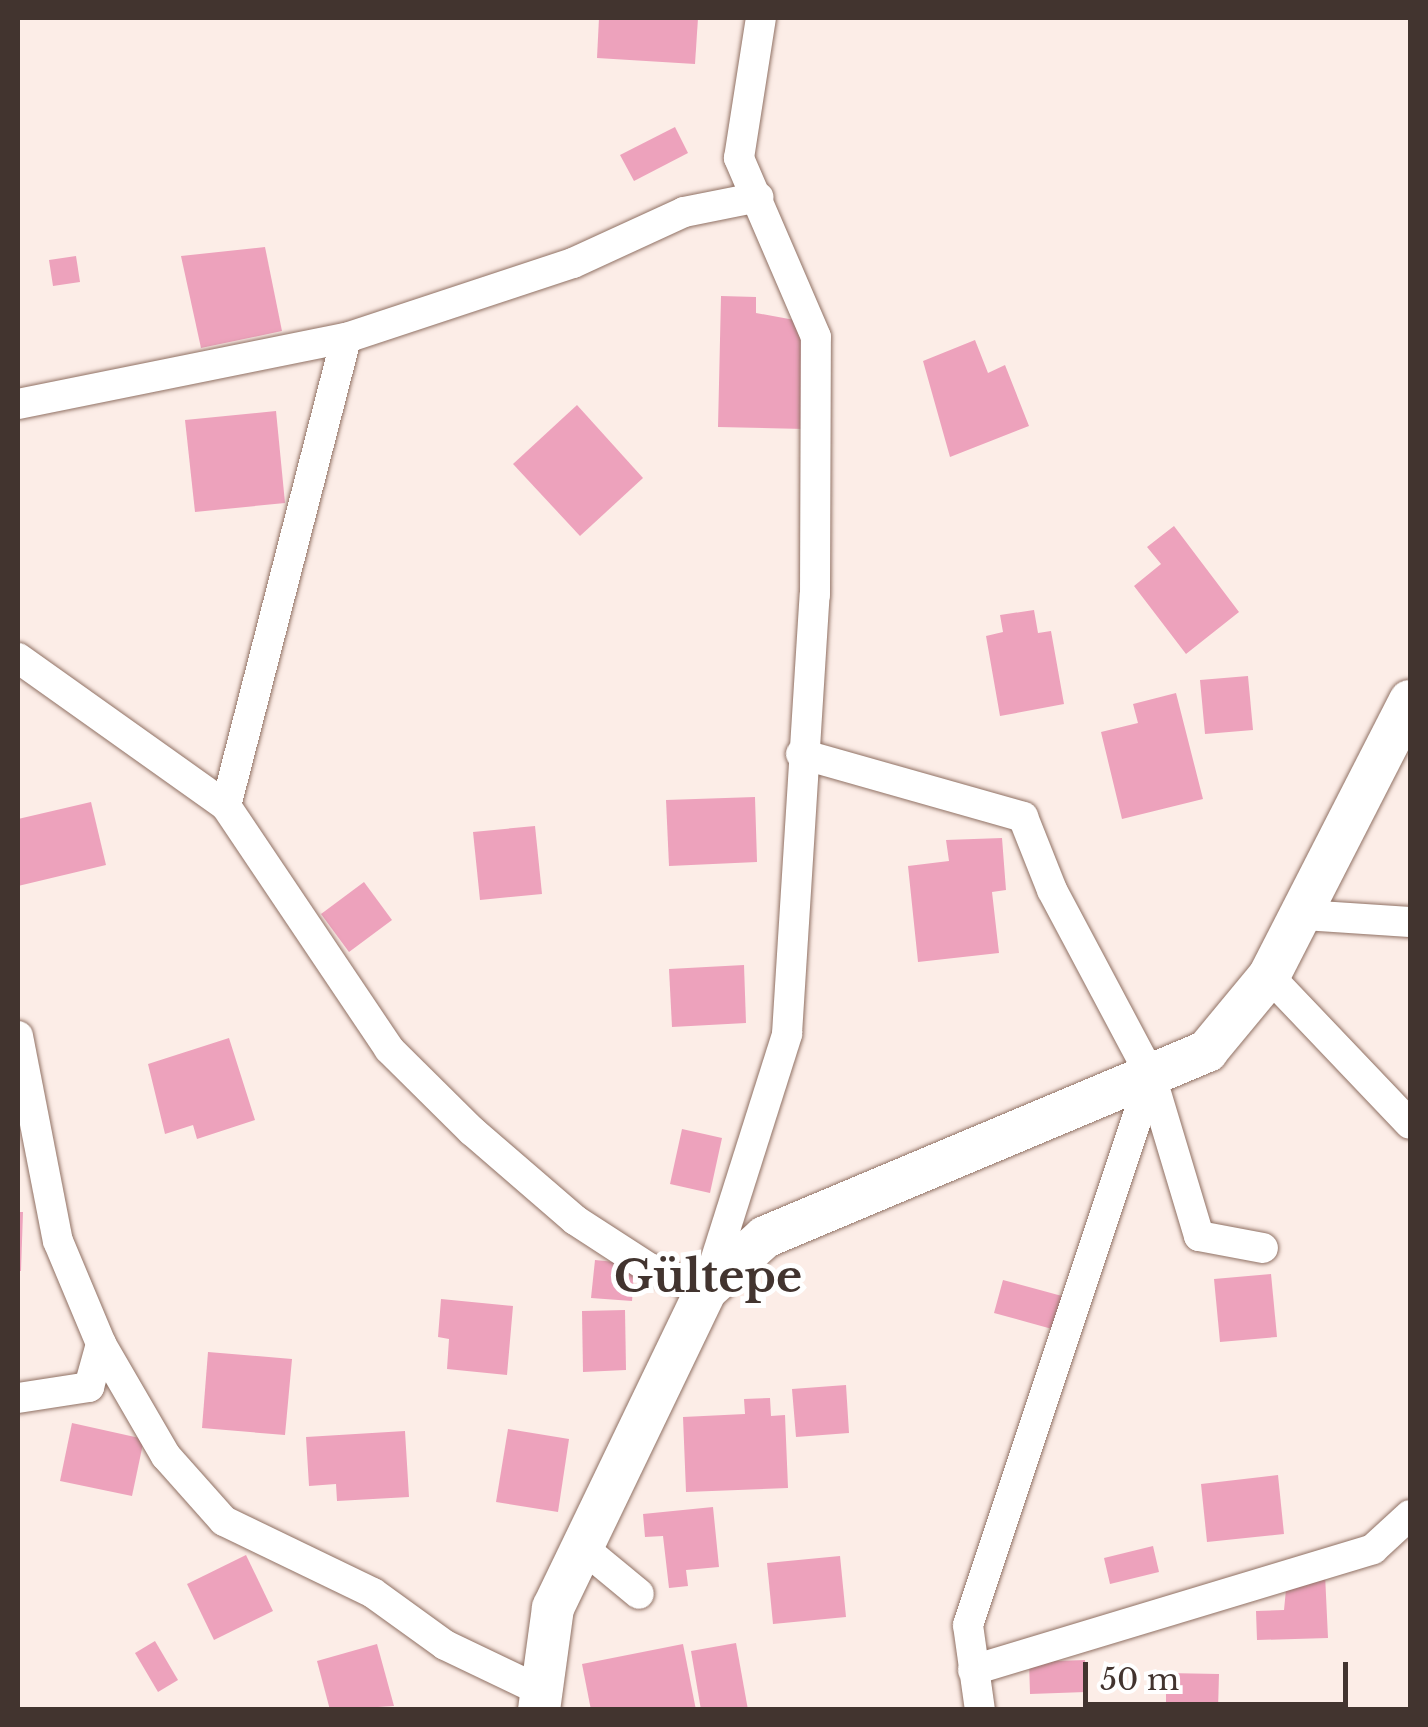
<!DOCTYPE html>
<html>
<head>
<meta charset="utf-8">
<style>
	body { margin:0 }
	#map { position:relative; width:1428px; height:1727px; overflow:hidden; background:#fcede7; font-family:"Libre Baskerville",serif }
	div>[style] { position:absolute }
	.building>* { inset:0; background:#eda2bc }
	.roads { filter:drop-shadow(0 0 2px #907164) drop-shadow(0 0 2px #907164) }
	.minor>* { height:30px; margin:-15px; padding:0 15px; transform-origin:15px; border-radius:15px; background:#fff }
	.secondary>* { height:42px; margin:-21px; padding:0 21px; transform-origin:21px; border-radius:21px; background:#fff }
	span { translate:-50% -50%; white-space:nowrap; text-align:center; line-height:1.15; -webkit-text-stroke:10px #fff; paint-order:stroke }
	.district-label { font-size:45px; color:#42342f; font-weight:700 }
	.frame { position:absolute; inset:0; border:20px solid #42342f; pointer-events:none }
	.scale { position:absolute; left:1083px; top:1662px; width:265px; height:45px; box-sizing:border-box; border:5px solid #42342f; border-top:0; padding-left:12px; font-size:30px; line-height:35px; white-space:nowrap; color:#42342f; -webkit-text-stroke:8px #fff; paint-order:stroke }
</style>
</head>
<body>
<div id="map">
	<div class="building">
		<i style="clip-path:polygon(599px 18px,698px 18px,695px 64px,597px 58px)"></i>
		<i style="clip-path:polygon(675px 127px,688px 153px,634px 181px,620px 155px)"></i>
		<i style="clip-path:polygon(265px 247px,282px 331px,201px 348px,181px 256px)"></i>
		<i style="clip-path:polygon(76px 256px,80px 282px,53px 286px,49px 260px)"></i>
		<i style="clip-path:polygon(721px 296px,756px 297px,756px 313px,800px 321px,805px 429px,718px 427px)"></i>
		<i style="clip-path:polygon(975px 340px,988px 373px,1005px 365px,1029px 426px,950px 457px,923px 361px)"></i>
		<i style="clip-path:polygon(577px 405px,643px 478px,580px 536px,513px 464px)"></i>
		<i style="clip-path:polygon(276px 411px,285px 503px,195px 512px,185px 420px)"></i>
		<i style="clip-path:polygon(1174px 526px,1239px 612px,1186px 654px,1134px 586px,1161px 564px,1147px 547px)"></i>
		<i style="clip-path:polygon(1034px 610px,1038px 633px,1051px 631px,1064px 704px,1000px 716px,986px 636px,1003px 632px,1000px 615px)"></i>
		<i style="clip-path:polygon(1248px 676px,1253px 730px,1205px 734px,1200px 680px)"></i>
		<i style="clip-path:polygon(1176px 693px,1203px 799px,1122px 819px,1101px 732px,1138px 723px,1133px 704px)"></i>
		<i style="clip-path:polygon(755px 797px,757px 862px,669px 866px,666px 800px)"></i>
		<i style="clip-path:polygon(91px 802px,106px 865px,18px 886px,18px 819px)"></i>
		<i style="clip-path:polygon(535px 826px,542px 894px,480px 900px,473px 832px)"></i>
		<i style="clip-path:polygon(1002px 838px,1006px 890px,992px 892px,999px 953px,918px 962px,908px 866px,949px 861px,946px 840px)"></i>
		<i style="clip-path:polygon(364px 882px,392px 920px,349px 952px,321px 914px)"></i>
		<i style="clip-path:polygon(744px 965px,746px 1023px,672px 1027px,669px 969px)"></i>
		<i style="clip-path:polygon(229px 1038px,255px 1120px,197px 1139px,193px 1125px,165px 1134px,148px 1064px)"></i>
		<i style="clip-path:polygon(682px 1129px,722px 1138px,710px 1193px,670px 1184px)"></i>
		<i style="clip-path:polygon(18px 1212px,23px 1212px,21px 1271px,18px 1271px)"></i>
		<i style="clip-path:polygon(595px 1260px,635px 1264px,632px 1301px,591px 1298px)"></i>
		<i style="clip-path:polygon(1271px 1274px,1277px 1337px,1220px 1342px,1214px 1279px)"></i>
		<i style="clip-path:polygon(1003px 1280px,1062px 1296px,1052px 1329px,994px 1313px)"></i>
		<i style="clip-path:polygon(441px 1299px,513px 1306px,507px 1375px,447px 1369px,449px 1339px,438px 1337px)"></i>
		<i style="clip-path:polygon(625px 1310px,626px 1370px,583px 1372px,582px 1311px)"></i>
		<i style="clip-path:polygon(208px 1352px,292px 1359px,285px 1435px,202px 1428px)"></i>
		<i style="clip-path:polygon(846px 1385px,849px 1433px,796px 1437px,792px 1389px)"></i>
		<i style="clip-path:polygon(770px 1398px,771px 1416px,785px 1415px,788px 1488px,686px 1492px,683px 1417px,745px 1414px,744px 1399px)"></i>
		<i style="clip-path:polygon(72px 1423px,144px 1439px,132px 1496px,60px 1481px)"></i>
		<i style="clip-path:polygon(508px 1429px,569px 1439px,558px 1512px,496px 1502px)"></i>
		<i style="clip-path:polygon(405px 1431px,409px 1497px,337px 1501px,336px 1484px,309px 1486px,306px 1437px)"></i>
		<i style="clip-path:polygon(1278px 1475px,1284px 1534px,1207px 1542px,1201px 1484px)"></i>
		<i style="clip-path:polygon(713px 1507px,719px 1567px,686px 1570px,688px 1586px,669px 1588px,663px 1536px,645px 1537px,643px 1514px)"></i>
		<i style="clip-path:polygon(1153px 1546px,1159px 1572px,1110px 1584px,1104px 1558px)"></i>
		<i style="clip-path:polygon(246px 1555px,273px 1611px,214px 1640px,187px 1584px)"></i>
		<i style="clip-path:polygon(840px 1556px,846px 1617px,773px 1624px,767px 1563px)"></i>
		<i style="clip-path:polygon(1325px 1574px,1328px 1638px,1257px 1640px,1256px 1611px,1284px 1610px,1287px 1579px)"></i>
		<i style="clip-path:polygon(155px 1641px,178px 1680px,158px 1692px,135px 1653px)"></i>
		<i style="clip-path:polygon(736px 1643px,748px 1710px,701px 1710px,691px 1651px)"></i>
		<i style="clip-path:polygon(377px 1644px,394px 1706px,330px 1710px,317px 1661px)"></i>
		<i style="clip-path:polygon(683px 1644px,696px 1710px,591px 1710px,582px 1664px)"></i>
		<i style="clip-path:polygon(1085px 1660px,1086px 1692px,1030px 1694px,1029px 1662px)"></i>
		<i style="clip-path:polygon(1166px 1673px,1219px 1674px,1218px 1710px,1166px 1710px)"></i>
	</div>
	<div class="roads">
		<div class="minor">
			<i style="left:18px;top:404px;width:335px;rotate:-11.4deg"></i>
			<i style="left:346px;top:338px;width:239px;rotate:-18.3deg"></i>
			<i style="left:573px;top:263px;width:122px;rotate:-24.7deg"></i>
			<i style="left:684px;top:212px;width:76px;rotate:-11.3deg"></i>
			<i style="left:18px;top:658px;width:255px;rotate:35.4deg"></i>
			<i style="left:226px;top:806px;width:293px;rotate:56.1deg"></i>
			<i style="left:389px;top:1049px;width:117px;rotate:44.7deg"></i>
			<i style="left:472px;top:1131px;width:136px;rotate:40.8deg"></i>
			<i style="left:575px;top:1220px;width:88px;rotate:33deg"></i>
			<i style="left:649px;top:1268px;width:61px;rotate:21.1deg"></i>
			<i style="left:706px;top:1290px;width:269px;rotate:-72.4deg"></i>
			<i style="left:787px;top:1034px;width:440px;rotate:-86.4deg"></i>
			<i style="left:815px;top:595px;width:258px;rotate:-89.8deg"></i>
			<i style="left:816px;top:337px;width:195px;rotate:-113.3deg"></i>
			<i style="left:739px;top:158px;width:142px;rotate:-81.1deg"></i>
			<i style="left:801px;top:754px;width:231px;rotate:15.8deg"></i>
			<i style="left:1023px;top:817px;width:79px;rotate:68.3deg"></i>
			<i style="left:1052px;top:890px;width:211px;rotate:62deg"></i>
			<i style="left:1151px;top:1076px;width:579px;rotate:108.43deg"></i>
			<i style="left:968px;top:1625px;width:86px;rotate:82deg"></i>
			<i style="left:226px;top:806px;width:483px;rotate:-75.6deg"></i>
			<i style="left:1304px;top:915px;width:106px;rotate:3.8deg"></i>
			<i style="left:1269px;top:976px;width:204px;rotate:46.4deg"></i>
			<i style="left:18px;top:1036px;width:209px;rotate:79deg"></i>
			<i style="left:58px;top:1241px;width:112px;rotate:67.3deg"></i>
			<i style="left:101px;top:1344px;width:129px;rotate:59.9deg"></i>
			<i style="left:166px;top:1456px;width:87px;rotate:48.3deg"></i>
			<i style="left:224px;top:1521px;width:165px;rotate:25.8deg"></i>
			<i style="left:373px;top:1593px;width:89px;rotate:35.8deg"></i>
			<i style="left:445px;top:1645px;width:102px;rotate:25.6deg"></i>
			<i style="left:1151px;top:1076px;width:167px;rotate:73.3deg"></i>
			<i style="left:1199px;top:1236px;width:65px;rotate:10.6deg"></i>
			<i style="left:18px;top:1398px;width:72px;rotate:-8.8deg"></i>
			<i style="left:89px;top:1387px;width:45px;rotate:-74.4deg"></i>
			<i style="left:581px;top:1546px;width:75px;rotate:39.6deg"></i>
			<i style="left:973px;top:1670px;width:418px;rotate:-16.8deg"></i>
			<i style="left:1373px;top:1549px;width:50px;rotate:-42.6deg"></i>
		</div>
		<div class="secondary">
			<i style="left:539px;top:1710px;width:103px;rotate:-82.2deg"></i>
			<i style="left:553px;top:1608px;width:353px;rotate:-64.3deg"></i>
			<i style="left:706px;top:1290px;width:79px;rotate:-41.9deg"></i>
			<i style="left:765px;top:1237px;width:480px;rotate:-22.8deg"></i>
			<i style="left:1207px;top:1051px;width:97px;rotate:-50.4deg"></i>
			<i style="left:1269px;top:976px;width:309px;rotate:-62.9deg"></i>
		</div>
	</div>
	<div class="district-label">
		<span style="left:708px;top:1277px">Gültepe</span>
	</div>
	<div class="frame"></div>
	<div class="scale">50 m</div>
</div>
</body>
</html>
